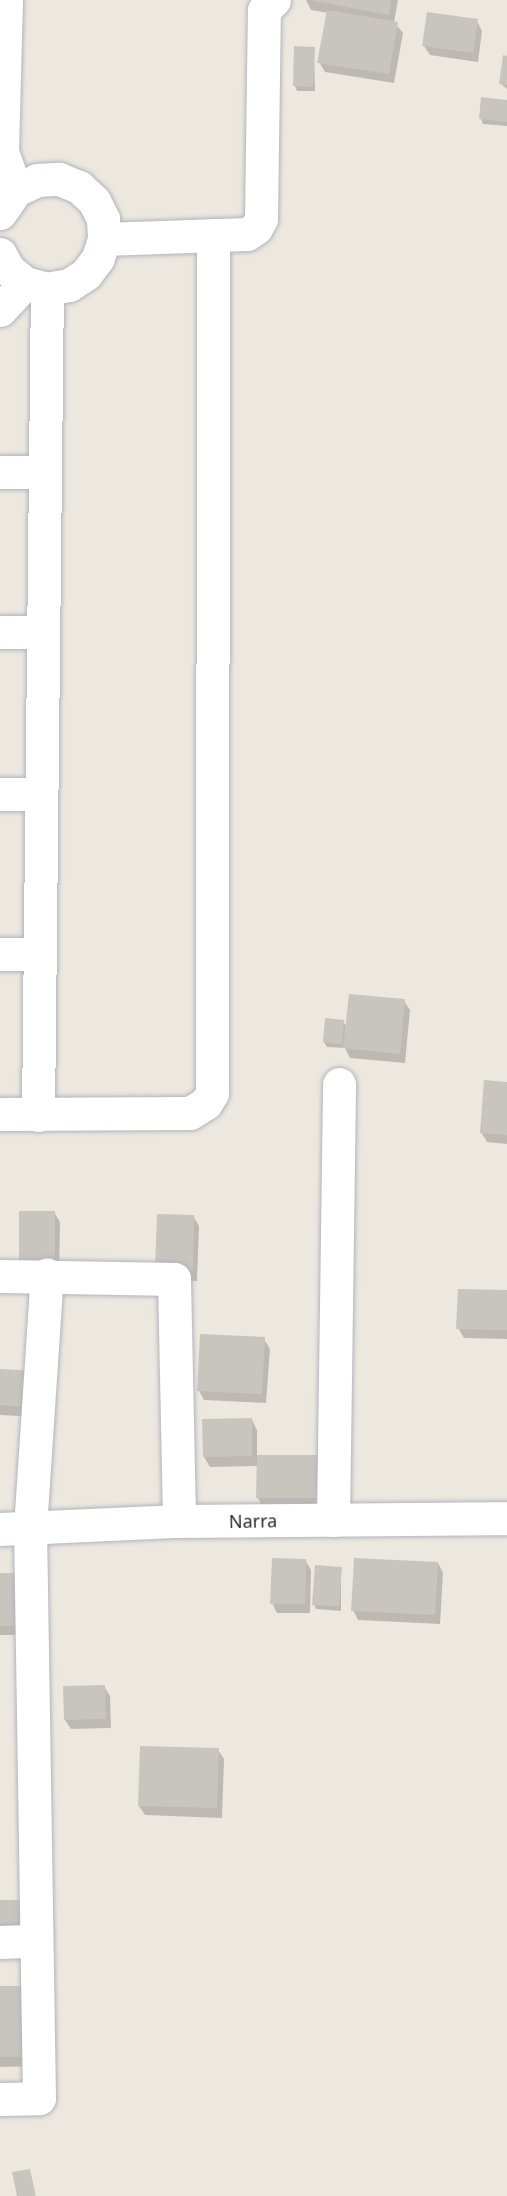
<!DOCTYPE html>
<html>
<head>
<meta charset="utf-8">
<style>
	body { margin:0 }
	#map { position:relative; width:507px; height:2196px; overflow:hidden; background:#ede8df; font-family:"Noto Sans",sans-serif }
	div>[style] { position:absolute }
	.shadow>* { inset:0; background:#0003 }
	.building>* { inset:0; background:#c8c5be }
	.roads { filter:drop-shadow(0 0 2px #b2b4be) drop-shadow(0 0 2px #b2b4be) }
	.street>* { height:33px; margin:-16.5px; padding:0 16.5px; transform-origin:16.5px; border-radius:16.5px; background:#fff }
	span { translate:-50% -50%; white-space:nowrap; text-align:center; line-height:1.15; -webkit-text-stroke:4.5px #fff; paint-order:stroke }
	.street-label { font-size:18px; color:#2c2c2c }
</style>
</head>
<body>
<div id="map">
	<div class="shadow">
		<i style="clip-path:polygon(306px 0,398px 0,394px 22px,403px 33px,394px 83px,325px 72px,319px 62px,328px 13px,311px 10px)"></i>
		<i style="clip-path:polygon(477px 21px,482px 31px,478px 62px,430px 55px,424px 46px)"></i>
		<i style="clip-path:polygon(314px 48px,315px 91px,297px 91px,295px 86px)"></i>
		<i style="clip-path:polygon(507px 57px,507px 89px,501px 84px)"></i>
		<i style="clip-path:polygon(507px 101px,507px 126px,483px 124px,481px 119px)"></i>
		<i style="clip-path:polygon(404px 1001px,410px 1010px,405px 1063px,350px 1058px,345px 1048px,327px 1047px,324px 1042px,343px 1021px,347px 1028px)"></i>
		<i style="clip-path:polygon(507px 1083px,507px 1144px,487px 1142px,481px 1132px)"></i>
		<i style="clip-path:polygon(54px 1212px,60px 1222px,59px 1282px,26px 1282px)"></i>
		<i style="clip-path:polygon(193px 1216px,199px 1226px,197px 1281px,162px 1280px)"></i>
		<i style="clip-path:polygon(507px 1291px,507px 1339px,464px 1338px,458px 1328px)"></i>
		<i style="clip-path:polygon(264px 1339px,270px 1349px,266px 1403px,204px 1400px,199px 1391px)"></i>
		<i style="clip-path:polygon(0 1370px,39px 1417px,0 1415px)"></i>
		<i style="clip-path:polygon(252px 1420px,257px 1430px,257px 1457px,317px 1457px,323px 1507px,263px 1508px,258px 1498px,258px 1466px,210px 1467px,204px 1457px)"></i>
		<i style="clip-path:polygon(305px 1560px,311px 1570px,310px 1613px,277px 1613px,272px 1603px)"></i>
		<i style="clip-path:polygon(438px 1563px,443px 1573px,440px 1624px,358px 1620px,353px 1610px)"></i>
		<i style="clip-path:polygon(341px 1568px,341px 1611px,316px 1609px,314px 1604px)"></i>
		<i style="clip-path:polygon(0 1574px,29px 1635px,0 1635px)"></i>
		<i style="clip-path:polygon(104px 1686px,110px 1696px,111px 1728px,71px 1729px,65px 1720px)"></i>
		<i style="clip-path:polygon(218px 1750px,224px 1759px,222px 1818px,145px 1815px,139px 1806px)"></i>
		<i style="clip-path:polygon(0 1988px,38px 2066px,0 2067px)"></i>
	</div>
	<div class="building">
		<i style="clip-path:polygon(310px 0,391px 0,389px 15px)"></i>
		<i style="clip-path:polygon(327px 10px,398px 22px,389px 74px,317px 63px)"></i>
		<i style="clip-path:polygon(427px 12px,478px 19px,473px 53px,422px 46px)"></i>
		<i style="clip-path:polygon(294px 46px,315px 47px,313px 87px,293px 86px)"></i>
		<i style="clip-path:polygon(503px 55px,507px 56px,507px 85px,499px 84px)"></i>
		<i style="clip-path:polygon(481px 97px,507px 100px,507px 122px,479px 119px)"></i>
		<i style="clip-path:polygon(349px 994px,405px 999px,400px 1054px,343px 1048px)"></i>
		<i style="clip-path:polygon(325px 1018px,344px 1020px,342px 1044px,323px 1042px)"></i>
		<i style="clip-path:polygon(484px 1080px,507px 1082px,507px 1135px,480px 1133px)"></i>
		<i style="clip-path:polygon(19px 1211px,55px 1211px,55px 1273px,19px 1273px)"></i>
		<i style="clip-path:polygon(157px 1214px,194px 1215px,193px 1271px,155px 1270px)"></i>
		<i style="clip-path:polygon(458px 1289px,507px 1290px,507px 1330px,456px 1329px)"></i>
		<i style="clip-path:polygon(200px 1334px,265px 1337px,262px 1394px,197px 1391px)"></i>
		<i style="clip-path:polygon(0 1369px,36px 1371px,34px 1408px,0 1405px)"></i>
		<i style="clip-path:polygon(252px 1418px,252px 1456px,203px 1457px,202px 1419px)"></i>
		<i style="clip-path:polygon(257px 1455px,318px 1455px,318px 1498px,256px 1498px)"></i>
		<i style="clip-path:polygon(272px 1558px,306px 1559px,305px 1604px,270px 1604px)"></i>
		<i style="clip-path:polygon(354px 1558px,438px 1562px,435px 1615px,351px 1611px)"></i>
		<i style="clip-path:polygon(315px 1565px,342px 1567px,339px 1606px,312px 1605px)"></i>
		<i style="clip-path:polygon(0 1573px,25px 1573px,24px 1626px,0 1626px)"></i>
		<i style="clip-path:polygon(105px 1685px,106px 1719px,64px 1720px,63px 1686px)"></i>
		<i style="clip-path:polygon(140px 1746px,219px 1748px,217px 1808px,138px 1806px)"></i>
		<i style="clip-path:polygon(0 1900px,28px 1900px,28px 1937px,0 1937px)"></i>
		<i style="clip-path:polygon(0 1986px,33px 1986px,33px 2057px,0 2057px)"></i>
		<i style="clip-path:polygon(30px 2169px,36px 2196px,17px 2196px,12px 2172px)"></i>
	</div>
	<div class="roads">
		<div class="street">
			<i style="left:6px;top:0;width:152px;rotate:91.5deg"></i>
			<i style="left:2px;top:152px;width:40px;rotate:69.8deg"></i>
			<i style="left:0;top:213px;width:28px;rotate:-55deg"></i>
			<i style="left:16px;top:190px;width:23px;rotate:-25deg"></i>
			<i style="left:37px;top:180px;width:22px;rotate:-3deg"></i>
			<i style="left:59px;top:179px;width:22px;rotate:22deg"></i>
			<i style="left:79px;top:187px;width:21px;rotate:43deg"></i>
			<i style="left:94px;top:201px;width:20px;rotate:63deg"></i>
			<i style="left:103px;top:219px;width:20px;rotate:87deg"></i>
			<i style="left:104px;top:239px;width:20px;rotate:108deg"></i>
			<i style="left:98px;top:258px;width:20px;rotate:127deg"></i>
			<i style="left:86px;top:274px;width:20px;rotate:147deg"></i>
			<i style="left:69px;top:285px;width:22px;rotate:170deg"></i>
			<i style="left:47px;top:289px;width:23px;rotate:-165deg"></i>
			<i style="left:25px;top:283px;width:22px;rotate:-141deg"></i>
			<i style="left:8px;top:269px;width:17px;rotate:-118deg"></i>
			<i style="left:104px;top:239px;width:143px;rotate:-2deg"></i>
			<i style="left:247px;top:234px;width:11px;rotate:-34deg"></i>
			<i style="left:256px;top:228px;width:10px;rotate:-61deg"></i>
			<i style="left:261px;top:219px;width:209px;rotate:-89.2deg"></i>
			<i style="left:264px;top:10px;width:14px;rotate:-45deg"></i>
			<i style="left:0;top:310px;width:37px;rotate:-47deg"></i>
			<i style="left:0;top:472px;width:45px"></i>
			<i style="left:0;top:632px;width:43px"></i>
			<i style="left:0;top:794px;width:41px"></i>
			<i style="left:0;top:954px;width:40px"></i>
			<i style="left:0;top:1114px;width:190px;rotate:-0.3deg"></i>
			<i style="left:190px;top:1113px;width:19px;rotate:-32deg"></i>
			<i style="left:206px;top:1103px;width:12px;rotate:-59deg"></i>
			<i style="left:212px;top:1093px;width:858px;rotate:-89.93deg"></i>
			<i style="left:38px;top:1115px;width:826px;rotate:-89.38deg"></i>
			<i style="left:0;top:1276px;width:174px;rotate:1deg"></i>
			<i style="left:174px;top:1279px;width:242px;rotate:88.8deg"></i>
			<i style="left:333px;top:1520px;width:436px;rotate:-89.2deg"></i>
			<i style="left:0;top:1529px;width:179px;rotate:-2.6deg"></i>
			<i style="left:179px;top:1521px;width:328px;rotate:-0.5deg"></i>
			<i style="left:0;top:1942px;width:34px;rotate:-2deg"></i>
			<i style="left:0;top:2099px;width:39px;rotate:-1deg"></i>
			<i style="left:39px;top:2098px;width:570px;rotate:-90.9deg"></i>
			<i style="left:30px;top:1528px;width:254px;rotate:-86.2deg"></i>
		</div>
	</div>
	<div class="street-label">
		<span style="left:253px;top:1521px;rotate:-1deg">Narra</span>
	</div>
</div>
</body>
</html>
